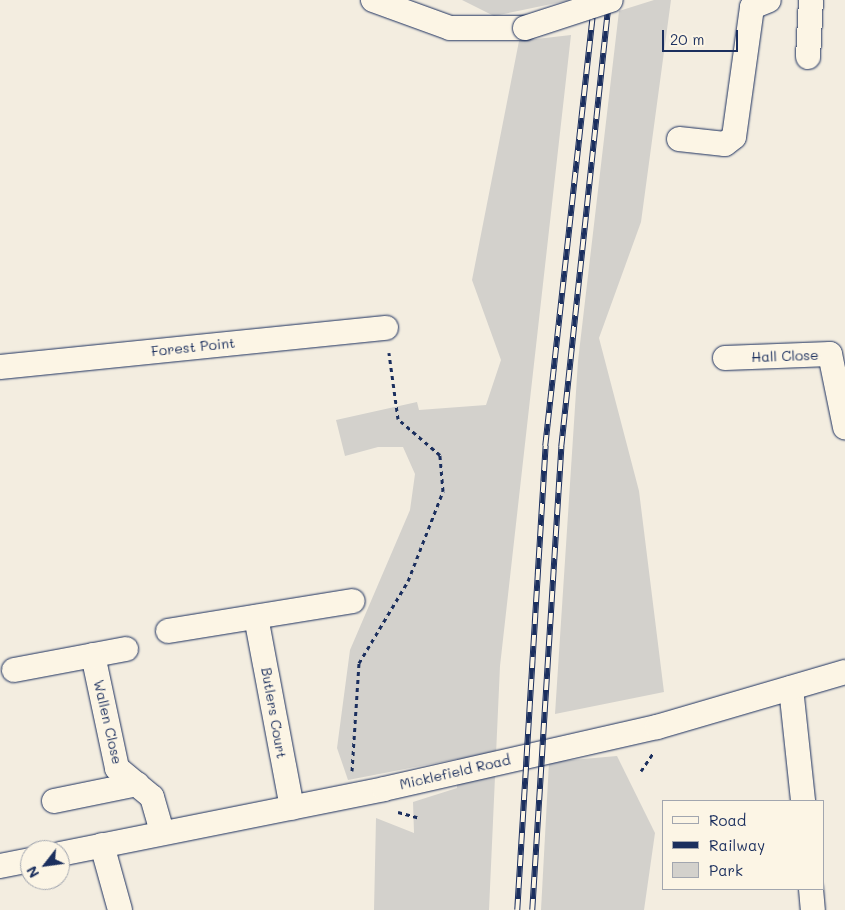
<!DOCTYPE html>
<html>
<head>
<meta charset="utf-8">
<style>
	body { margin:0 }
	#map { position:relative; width:845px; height:910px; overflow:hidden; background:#f3ede0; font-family:Mali,sans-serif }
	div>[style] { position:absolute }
	.green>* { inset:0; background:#d3d1cc }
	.path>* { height:3px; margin-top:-1.5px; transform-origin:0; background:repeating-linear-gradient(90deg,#1b2f5e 0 4px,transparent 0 8px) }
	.roads { filter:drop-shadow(0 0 1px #1b2f5e) drop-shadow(0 0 1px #1b2f5e) }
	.minor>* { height:24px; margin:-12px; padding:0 12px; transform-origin:12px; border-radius:12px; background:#fcf5e5 }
	.rail>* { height:5.5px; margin-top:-2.75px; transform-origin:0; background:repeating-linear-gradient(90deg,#fcf5e5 0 11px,#1b2f5e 0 22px); box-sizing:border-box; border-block:1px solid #1b2f5e }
	.bridges { filter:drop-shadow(0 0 1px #1b2f5e) drop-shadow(0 0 1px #1b2f5e) }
	.minor-bridge>* { height:24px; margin:-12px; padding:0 12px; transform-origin:12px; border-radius:12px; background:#fcf5e5 }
	span { translate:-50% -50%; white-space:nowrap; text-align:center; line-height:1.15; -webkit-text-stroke:4px #fcf5e5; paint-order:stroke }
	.street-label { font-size:14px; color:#1b2f5e }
	.legend { position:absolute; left:662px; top:800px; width:162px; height:90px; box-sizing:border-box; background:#fcf5e5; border:1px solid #a2a6af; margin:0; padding:6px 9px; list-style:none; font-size:15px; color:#1b2f5e }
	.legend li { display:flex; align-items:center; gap:10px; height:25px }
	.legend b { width:25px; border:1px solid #a2a6af }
	.north { position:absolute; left:20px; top:840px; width:50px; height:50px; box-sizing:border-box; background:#fcf5e5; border:1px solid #a2a6af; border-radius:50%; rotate:240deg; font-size:14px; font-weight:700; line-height:20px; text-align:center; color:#1b2f5e }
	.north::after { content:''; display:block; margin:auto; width:18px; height:22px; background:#1b2f5e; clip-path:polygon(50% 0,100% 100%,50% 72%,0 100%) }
	.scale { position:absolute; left:662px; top:30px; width:76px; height:22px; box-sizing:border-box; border:2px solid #1b2f5e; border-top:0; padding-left:6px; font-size:15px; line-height:18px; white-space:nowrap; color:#1b2f5e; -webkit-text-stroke:4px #fcf5e5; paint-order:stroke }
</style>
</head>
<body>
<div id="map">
	<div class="green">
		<i style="clip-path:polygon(462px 0,571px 0,494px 16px)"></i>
		<i style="clip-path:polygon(654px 0,671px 0,641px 222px,599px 338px,639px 491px,664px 692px,555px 714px,578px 361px,619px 11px)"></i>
		<i style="clip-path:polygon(571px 35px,500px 666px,489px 910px,374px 910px,376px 818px,414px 833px,413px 802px,457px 788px,457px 759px,348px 780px,337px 748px,350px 650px,410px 510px,415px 474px,403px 447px,378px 447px,345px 456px,336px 420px,417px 402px,419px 410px,486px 405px,501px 360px,472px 280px,519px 41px)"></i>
		<i style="clip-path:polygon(617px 756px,655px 833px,644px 910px,541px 910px,549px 762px)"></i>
	</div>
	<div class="path">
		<i style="left:352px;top:771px;width:108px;rotate:-86.3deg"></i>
		<i style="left:359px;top:663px;width:96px;rotate:-59.1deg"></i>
		<i style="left:408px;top:581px;width:97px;rotate:-68.7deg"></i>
		<i style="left:443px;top:491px;width:36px;rotate:-95deg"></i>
		<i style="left:440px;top:455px;width:55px;rotate:-139.4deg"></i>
		<i style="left:398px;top:419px;width:67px;rotate:-97.8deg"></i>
		<i style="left:641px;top:771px;width:22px;rotate:-56deg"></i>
		<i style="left:398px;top:812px;width:20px;rotate:15deg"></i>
	</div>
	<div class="roads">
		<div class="minor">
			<i style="left:373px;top:0;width:82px;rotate:20deg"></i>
			<i style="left:450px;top:28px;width:75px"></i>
			<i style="left:808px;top:57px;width:57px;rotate:-87deg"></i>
			<i style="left:679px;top:139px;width:46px;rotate:6.2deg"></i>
			<i style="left:725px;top:144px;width:11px;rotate:-38deg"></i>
			<i style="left:734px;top:137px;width:131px;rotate:-82.1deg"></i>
			<i style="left:752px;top:7px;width:18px;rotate:-22deg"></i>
			<i style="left:725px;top:358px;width:105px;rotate:-2.2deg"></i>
			<i style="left:830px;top:354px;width:75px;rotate:78.4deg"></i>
			<i style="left:0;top:367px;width:388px;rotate:-5.8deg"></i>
			<i style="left:256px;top:617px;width:194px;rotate:79.3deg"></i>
			<i style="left:168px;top:631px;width:187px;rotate:-9.2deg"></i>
			<i style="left:93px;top:655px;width:116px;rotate:78deg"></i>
			<i style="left:117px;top:768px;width:45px;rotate:39.6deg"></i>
			<i style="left:152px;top:797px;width:37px;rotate:74deg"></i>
			<i style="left:14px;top:670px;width:114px;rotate:-10.6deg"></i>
			<i style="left:791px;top:688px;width:114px;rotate:83.9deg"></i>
			<i style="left:54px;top:801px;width:85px;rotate:-11.6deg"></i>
			<i style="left:102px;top:845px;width:67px;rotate:74.5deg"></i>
			<i style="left:60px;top:854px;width:330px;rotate:-11.3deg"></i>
			<i style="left:384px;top:789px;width:280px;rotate:-12.8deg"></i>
			<i style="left:657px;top:727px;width:196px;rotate:-16.3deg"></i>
			<i style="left:0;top:866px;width:31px;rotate:-11deg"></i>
			<i style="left:811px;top:889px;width:21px;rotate:85deg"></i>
		</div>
	</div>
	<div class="rail">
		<i style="left:517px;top:910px;width:465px;rotate:-86.5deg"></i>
		<i style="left:545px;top:446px;width:449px;rotate:-83.7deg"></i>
		<i style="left:532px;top:910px;width:464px;rotate:-86.4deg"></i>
		<i style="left:561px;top:447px;width:450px;rotate:-83.9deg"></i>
	</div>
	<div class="bridges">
		<div class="minor-bridge">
			<i style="left:525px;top:28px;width:90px;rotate:-18deg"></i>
		</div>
	</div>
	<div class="street-label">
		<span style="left:193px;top:347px;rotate:-6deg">Forest Point</span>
		<span style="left:785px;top:356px;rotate:-2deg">Hall Close</span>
		<span style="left:274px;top:713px;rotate:80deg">Butlers Court</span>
		<span style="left:108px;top:722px;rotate:77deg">Wallen Close</span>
		<span style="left:455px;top:772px;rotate:-13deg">Micklefield Road</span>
	</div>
	<ul class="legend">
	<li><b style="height:6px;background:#fcf5e5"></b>Road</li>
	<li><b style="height:6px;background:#1b2f5e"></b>Railway</li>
	<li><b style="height:14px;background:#d3d1cc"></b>Park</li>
	</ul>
	<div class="north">N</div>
	<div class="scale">20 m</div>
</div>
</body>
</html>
